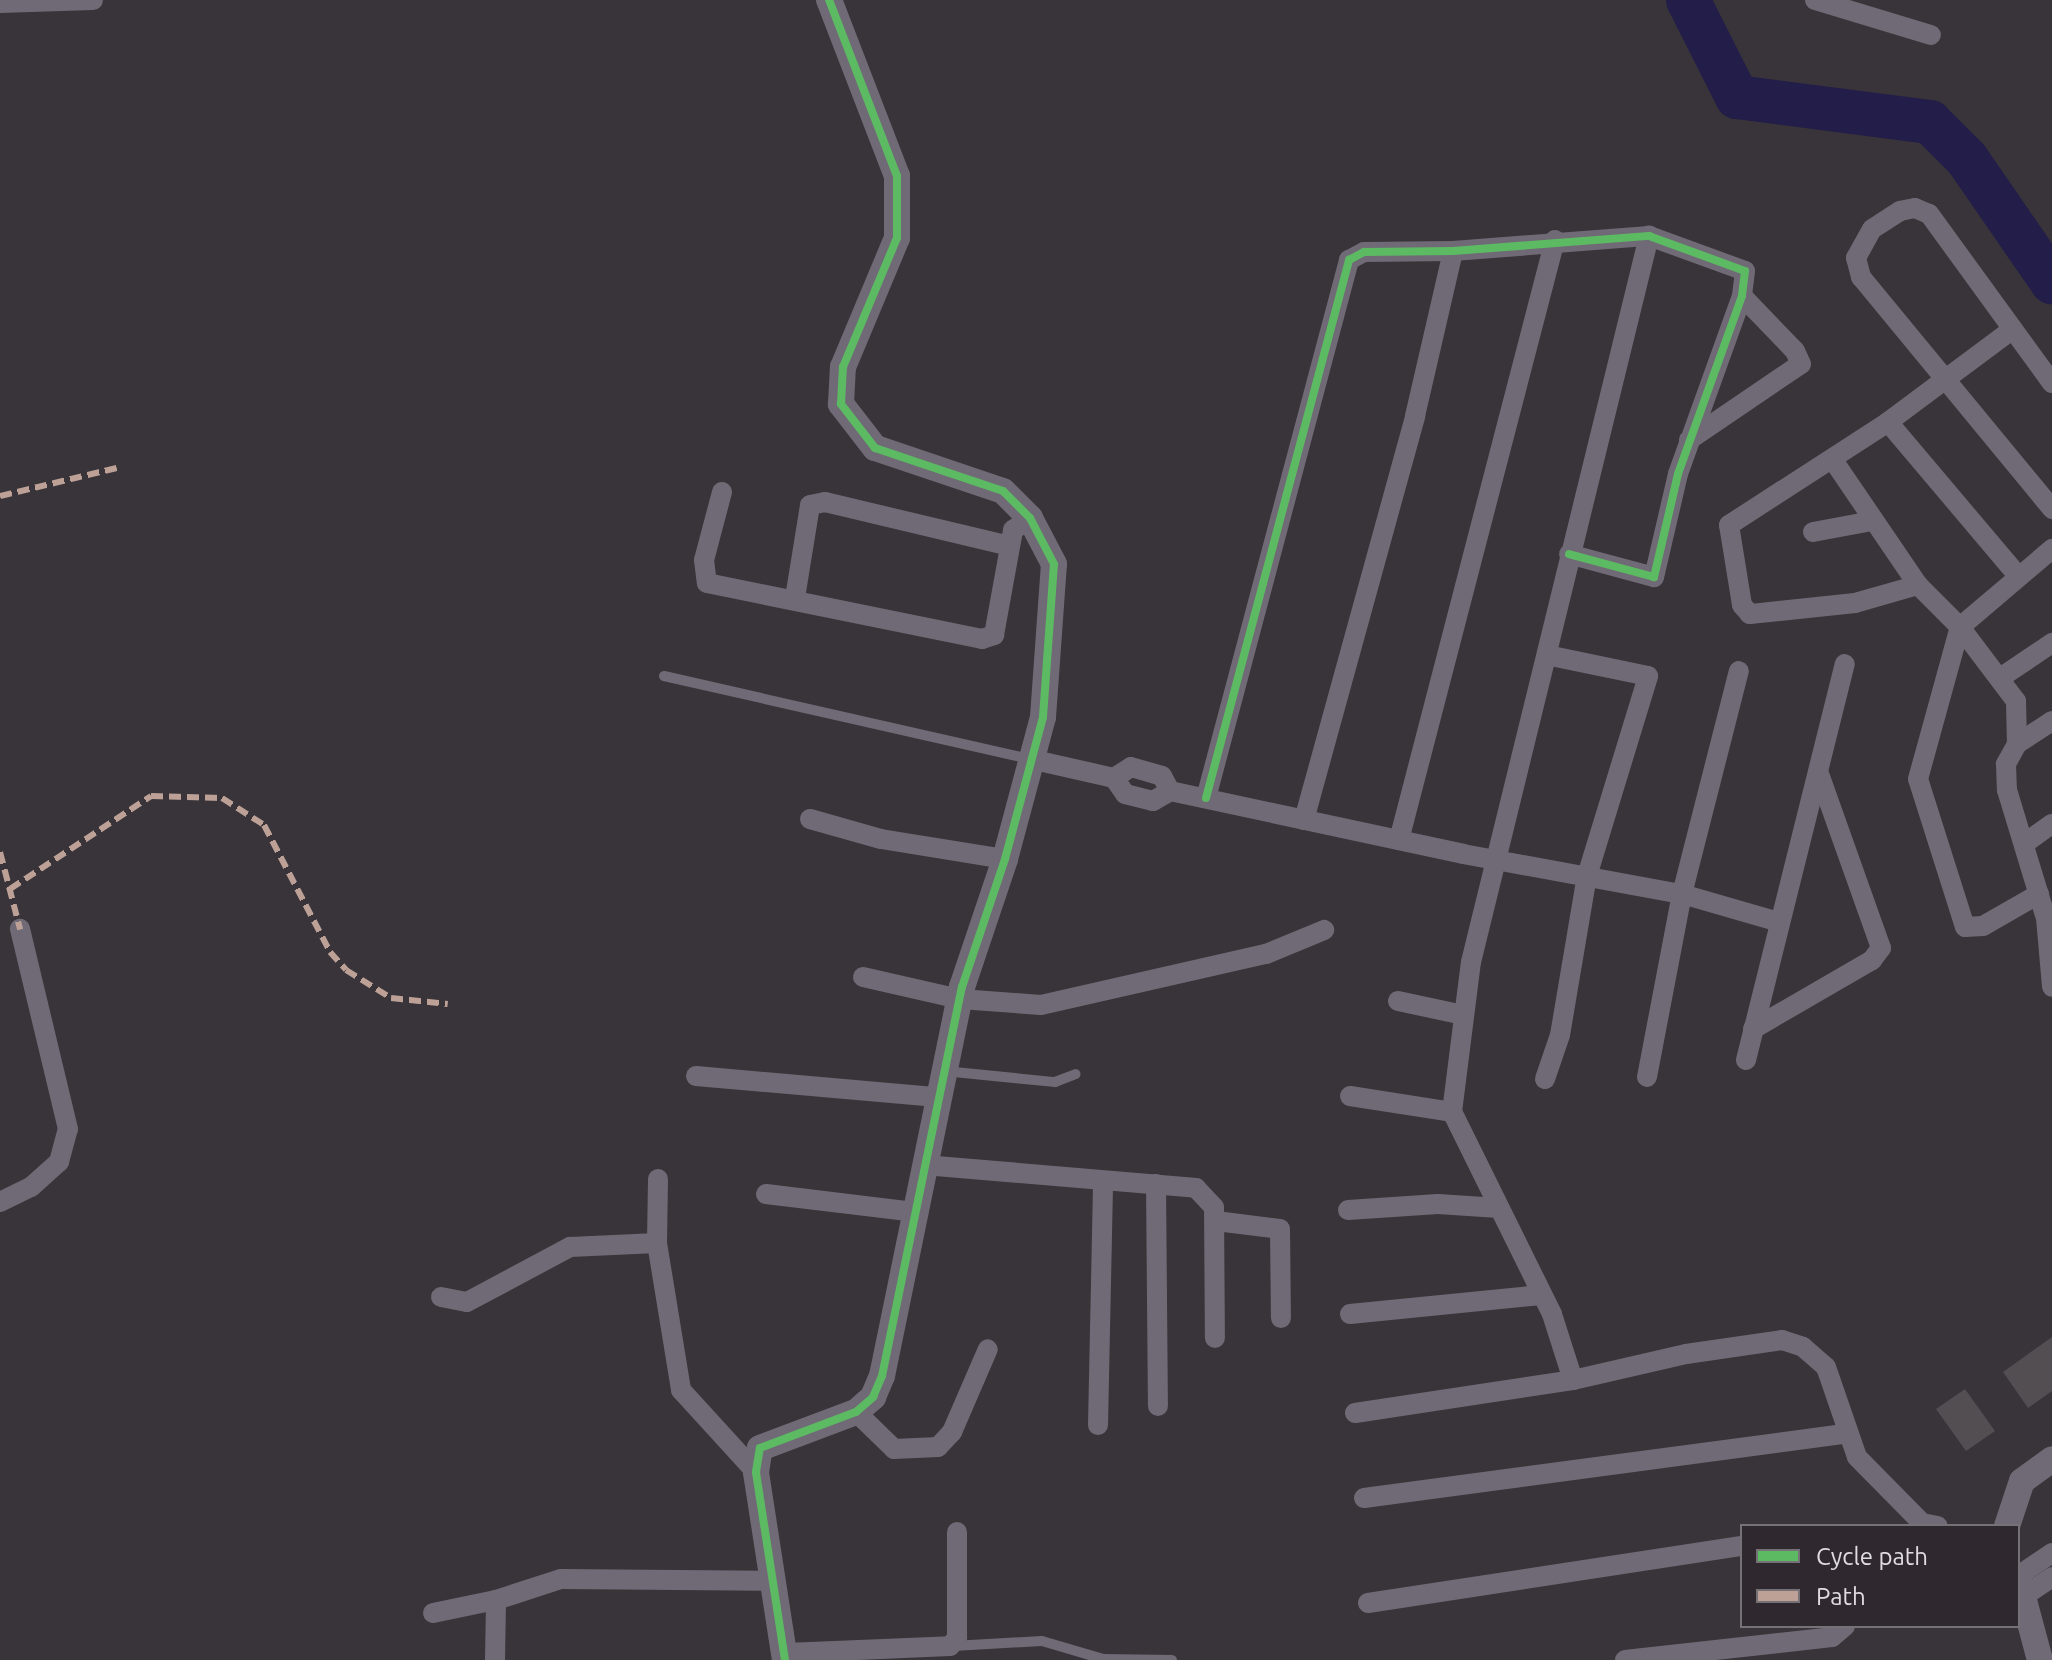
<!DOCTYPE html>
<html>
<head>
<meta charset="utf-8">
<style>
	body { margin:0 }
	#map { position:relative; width:2052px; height:1660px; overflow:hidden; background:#393439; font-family:Ubuntu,sans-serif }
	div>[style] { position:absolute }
	.river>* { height:44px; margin:-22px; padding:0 22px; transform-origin:22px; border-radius:22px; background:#221d49 }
	.building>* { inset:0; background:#524e51 }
	.service>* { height:10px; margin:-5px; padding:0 5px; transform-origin:5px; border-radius:5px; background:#706a76 }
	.minor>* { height:20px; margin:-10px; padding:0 10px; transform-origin:10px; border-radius:10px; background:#706a76 }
	.tertiary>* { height:26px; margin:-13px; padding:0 13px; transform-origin:13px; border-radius:13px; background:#706a76 }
	.quiet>* { height:6px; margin-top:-3px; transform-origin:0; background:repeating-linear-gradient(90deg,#bda197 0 12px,transparent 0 18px) }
	.cycleway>* { height:8px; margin:-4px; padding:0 4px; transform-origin:4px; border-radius:4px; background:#5cba63 }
	span { translate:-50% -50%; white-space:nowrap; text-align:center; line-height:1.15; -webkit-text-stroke:8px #2f292f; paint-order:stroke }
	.legend { position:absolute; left:1740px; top:1524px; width:280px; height:104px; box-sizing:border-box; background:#2f292f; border:2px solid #767176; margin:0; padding:10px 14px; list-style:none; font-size:24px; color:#e1dce1 }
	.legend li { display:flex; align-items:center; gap:16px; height:40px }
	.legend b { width:40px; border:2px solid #767176 }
</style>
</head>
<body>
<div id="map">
	<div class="river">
		<i style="left:1688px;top:0;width:109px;rotate:63.2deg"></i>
		<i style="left:1737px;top:97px;width:195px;rotate:7.4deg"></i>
		<i style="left:1930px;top:122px;width:52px;rotate:45deg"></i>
		<i style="left:1967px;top:159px;width:150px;rotate:55.4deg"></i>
	</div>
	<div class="building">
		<i style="clip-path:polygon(2052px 1337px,2052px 1391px,2028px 1408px,2003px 1372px)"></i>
		<i style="clip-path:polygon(1965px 1389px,1995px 1431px,1966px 1451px,1936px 1409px)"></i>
	</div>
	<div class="service">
		<i style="left:664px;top:676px;width:375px;rotate:12.8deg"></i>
		<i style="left:944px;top:1071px;width:112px;rotate:5.7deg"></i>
		<i style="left:1055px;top:1082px;width:22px;rotate:-21deg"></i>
		<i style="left:953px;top:1646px;width:89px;rotate:-3.2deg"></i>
		<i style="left:1042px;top:1641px;width:64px;rotate:16.4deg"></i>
		<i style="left:1103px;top:1659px;width:69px;rotate:0.8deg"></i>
	</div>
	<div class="minor">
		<i style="left:1815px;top:0;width:121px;rotate:16.8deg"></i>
		<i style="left:0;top:3px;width:93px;rotate:-1.8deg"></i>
		<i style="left:2052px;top:383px;width:209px;rotate:-126deg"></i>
		<i style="left:1929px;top:214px;width:15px;rotate:-157deg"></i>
		<i style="left:1915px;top:208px;width:15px;rotate:169deg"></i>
		<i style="left:1900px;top:211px;width:33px;rotate:147deg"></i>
		<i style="left:1872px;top:229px;width:33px;rotate:119deg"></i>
		<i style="left:1856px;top:258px;width:20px;rotate:75deg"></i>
		<i style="left:1861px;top:277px;width:301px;rotate:50.5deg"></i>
		<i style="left:1888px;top:422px;width:202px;rotate:49.8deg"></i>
		<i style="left:1689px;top:440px;width:135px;rotate:-34.2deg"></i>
		<i style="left:1801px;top:364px;width:14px;rotate:-115deg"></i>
		<i style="left:1795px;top:351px;width:76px;rotate:-133.9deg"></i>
		<i style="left:1833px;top:460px;width:151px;rotate:55.8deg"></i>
		<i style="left:1918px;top:585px;width:59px;rotate:45deg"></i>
		<i style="left:1960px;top:627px;width:93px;rotate:52.9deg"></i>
		<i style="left:2016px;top:701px;width:43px;rotate:88.7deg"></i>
		<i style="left:2017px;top:744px;width:23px;rotate:119deg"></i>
		<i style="left:2006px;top:764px;width:26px;rotate:88deg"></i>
		<i style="left:2007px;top:790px;width:134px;rotate:73.1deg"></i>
		<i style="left:2046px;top:918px;width:69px;rotate:85deg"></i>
		<i style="left:722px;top:492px;width:70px;rotate:104.8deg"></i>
		<i style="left:704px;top:560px;width:23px;rotate:83deg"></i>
		<i style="left:707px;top:583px;width:281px;rotate:11.5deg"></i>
		<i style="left:982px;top:639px;width:13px;rotate:-18deg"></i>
		<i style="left:994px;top:635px;width:107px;rotate:-79.7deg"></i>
		<i style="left:1013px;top:530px;width:21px;rotate:-35deg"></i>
		<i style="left:1813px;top:532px;width:60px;rotate:-10.6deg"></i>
		<i style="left:1918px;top:585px;width:66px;rotate:164.1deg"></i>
		<i style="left:1855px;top:603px;width:106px;rotate:174deg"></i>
		<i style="left:1750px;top:614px;width:12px;rotate:-132deg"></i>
		<i style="left:1742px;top:605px;width:81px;rotate:-99.2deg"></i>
		<i style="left:1729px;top:525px;width:189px;rotate:-32.9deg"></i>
		<i style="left:1888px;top:422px;width:152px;rotate:-36.7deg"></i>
		<i style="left:795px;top:598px;width:94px;rotate:-80.8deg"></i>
		<i style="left:810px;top:505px;width:15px;rotate:-11deg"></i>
		<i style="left:825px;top:502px;width:189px;rotate:13.4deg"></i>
		<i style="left:2000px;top:678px;width:63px;rotate:-33.9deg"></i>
		<i style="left:2017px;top:744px;width:42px;rotate:-33.3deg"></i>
		<i style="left:1030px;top:759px;width:86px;rotate:12.7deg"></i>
		<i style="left:1114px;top:778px;width:19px;rotate:55deg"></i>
		<i style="left:1125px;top:794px;width:29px;rotate:14deg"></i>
		<i style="left:1153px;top:801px;width:20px;rotate:-30deg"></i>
		<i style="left:1170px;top:791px;width:300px;rotate:12.1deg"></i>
		<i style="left:1463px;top:854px;width:223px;rotate:10.4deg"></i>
		<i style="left:1682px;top:894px;width:101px;rotate:16.1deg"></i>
		<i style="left:1114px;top:778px;width:20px;rotate:-33deg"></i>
		<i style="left:1131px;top:767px;width:32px;rotate:16deg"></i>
		<i style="left:1162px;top:776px;width:17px;rotate:62deg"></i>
		<i style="left:1206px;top:798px;width:557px;rotate:-75.11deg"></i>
		<i style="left:1349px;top:260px;width:17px;rotate:-28deg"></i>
		<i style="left:1364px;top:252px;width:89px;rotate:-0.6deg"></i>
		<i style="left:1453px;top:251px;width:197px;rotate:-4.4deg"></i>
		<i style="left:1649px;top:236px;width:102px;rotate:20deg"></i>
		<i style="left:1745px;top:271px;width:25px;rotate:97deg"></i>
		<i style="left:1742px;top:296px;width:189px;rotate:109.8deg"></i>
		<i style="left:1678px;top:474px;width:106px;rotate:103.1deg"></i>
		<i style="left:1654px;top:577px;width:88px;rotate:-164.9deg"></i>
		<i style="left:810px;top:819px;width:74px;rotate:15.7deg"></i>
		<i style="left:881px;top:839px;width:126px;rotate:9.2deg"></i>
		<i style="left:1304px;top:820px;width:419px;rotate:-74.6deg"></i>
		<i style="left:1415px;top:416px;width:169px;rotate:-77deg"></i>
		<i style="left:1399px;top:840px;width:620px;rotate:-75.43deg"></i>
		<i style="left:2024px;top:844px;width:34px;rotate:-36deg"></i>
		<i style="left:2039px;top:894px;width:64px;rotate:150.3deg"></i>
		<i style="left:1983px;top:926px;width:18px;rotate:177deg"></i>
		<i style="left:1965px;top:927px;width:155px;rotate:-107.6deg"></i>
		<i style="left:1918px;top:779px;width:158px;rotate:-74.6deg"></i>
		<i style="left:1960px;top:627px;width:121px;rotate:-40.3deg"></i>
		<i style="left:863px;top:977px;width:99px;rotate:12.8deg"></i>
		<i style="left:960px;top:999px;width:81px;rotate:4.2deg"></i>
		<i style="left:1041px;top:1005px;width:231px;rotate:-12.8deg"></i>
		<i style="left:1266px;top:954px;width:63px;rotate:-22.5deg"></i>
		<i style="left:1398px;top:1001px;width:67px;rotate:12deg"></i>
		<i style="left:1753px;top:1029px;width:138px;rotate:-30.1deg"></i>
		<i style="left:1872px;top:960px;width:15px;rotate:-53deg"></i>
		<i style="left:1881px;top:948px;width:185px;rotate:-109.6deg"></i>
		<i style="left:1746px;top:1060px;width:408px;rotate:-76deg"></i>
		<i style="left:696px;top:1076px;width:242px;rotate:5deg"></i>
		<i style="left:1647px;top:1077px;width:186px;rotate:-79.2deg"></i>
		<i style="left:1682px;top:894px;width:230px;rotate:-75.7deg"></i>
		<i style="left:1545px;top:1079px;width:46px;rotate:-71.2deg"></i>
		<i style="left:1560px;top:1035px;width:161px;rotate:-80.4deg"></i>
		<i style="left:1587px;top:876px;width:209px;rotate:-73deg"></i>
		<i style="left:1648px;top:676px;width:103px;rotate:-168.3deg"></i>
		<i style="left:1350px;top:1096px;width:103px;rotate:8.9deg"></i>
		<i style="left:924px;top:1165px;width:273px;rotate:4.8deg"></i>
		<i style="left:1196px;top:1188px;width:26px;rotate:47deg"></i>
		<i style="left:1214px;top:1207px;width:131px;rotate:89.6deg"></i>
		<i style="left:658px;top:1179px;width:64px;rotate:90.9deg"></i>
		<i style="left:657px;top:1243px;width:149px;rotate:80.7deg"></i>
		<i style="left:681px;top:1390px;width:111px;rotate:47.6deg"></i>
		<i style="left:1156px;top:1184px;width:222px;rotate:89.5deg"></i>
		<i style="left:766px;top:1194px;width:149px;rotate:6.9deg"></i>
		<i style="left:0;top:1202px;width:34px;rotate:-26deg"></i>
		<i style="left:31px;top:1187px;width:38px;rotate:-42deg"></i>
		<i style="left:59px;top:1162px;width:34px;rotate:-75deg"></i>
		<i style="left:68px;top:1129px;width:206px;rotate:-103.5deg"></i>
		<i style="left:1348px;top:1210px;width:90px;rotate:-3.8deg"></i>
		<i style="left:1438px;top:1204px;width:61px;rotate:3.8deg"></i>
		<i style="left:1216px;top:1221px;width:64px;rotate:7.1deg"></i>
		<i style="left:1280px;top:1229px;width:89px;rotate:89.4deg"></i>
		<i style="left:441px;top:1297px;width:26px;rotate:11deg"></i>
		<i style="left:467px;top:1302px;width:117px;rotate:-28.1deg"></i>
		<i style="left:570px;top:1247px;width:87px;rotate:-2.6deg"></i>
		<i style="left:1350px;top:1314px;width:192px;rotate:-5.7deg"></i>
		<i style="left:1573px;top:1380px;width:69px;rotate:-107.7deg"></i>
		<i style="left:1552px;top:1314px;width:225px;rotate:-116.3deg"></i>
		<i style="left:1452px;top:1112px;width:151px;rotate:-82.8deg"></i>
		<i style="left:1471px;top:962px;width:748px;rotate:-76.22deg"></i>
		<i style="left:856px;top:1412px;width:53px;rotate:44.2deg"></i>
		<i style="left:894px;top:1449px;width:44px;rotate:-2.6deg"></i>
		<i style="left:938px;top:1447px;width:21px;rotate:-47deg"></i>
		<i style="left:952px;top:1432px;width:90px;rotate:-66.6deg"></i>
		<i style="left:1355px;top:1413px;width:220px;rotate:-8.6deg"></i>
		<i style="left:1573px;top:1380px;width:116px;rotate:-13deg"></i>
		<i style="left:1686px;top:1354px;width:97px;rotate:-8.3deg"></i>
		<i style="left:1782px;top:1340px;width:22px;rotate:18deg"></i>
		<i style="left:1803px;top:1347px;width:30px;rotate:41deg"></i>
		<i style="left:1826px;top:1367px;width:95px;rotate:71deg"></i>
		<i style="left:1857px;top:1457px;width:93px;rotate:45.4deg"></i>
		<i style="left:1922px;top:1523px;width:16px;rotate:11deg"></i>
		<i style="left:1098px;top:1425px;width:243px;rotate:-88.8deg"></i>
		<i style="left:1364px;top:1498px;width:488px;rotate:-7.6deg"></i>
		<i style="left:2018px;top:1576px;width:41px;rotate:-34.1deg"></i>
		<i style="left:2024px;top:1596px;width:34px;rotate:-34deg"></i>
		<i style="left:1368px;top:1603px;width:378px;rotate:-8.7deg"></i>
		<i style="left:433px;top:1613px;width:64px;rotate:-11.7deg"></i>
		<i style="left:496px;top:1600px;width:68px;rotate:-17.9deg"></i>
		<i style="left:561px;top:1579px;width:210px;rotate:0.5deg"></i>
		<i style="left:786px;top:1653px;width:164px;rotate:-2.4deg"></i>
		<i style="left:950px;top:1646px;width:11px;rotate:-49deg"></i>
		<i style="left:957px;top:1638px;width:106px;rotate:-90deg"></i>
		<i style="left:495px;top:1660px;width:60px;rotate:-89deg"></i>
		<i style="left:1625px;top:1660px;width:208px;rotate:-6.3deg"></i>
		<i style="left:1832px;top:1637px;width:17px;rotate:-40deg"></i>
	</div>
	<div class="tertiary">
		<i style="left:2007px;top:1526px;width:47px;rotate:-71.6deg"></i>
		<i style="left:2022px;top:1481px;width:37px;rotate:-36deg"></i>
		<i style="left:2018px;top:1578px;width:85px;rotate:75deg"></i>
		<i style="left:785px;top:1660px;width:190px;rotate:-98.8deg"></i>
		<i style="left:756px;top:1472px;width:24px;rotate:-81deg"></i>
		<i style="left:760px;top:1448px;width:103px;rotate:-20.6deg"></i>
		<i style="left:856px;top:1412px;width:23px;rotate:-41deg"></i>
		<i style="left:873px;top:1397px;width:23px;rotate:-67deg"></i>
		<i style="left:882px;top:1376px;width:397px;rotate:-78.4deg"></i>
		<i style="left:962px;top:987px;width:135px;rotate:-71.4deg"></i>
		<i style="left:1005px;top:859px;width:147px;rotate:-75deg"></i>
		<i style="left:1043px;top:717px;width:153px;rotate:-85.9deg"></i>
		<i style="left:1054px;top:564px;width:52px;rotate:-117.6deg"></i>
		<i style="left:1030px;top:518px;width:38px;rotate:-135deg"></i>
		<i style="left:1003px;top:491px;width:135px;rotate:-161.4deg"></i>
		<i style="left:875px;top:448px;width:56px;rotate:-127.7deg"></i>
		<i style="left:841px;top:404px;width:37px;rotate:-87deg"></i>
		<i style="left:843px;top:367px;width:140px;rotate:-67.3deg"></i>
		<i style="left:897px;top:238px;width:62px;rotate:-90deg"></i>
		<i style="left:897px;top:176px;width:189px;rotate:-111.1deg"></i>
	</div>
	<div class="quiet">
		<i style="left:0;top:496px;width:120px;rotate:-13.5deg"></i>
		<i style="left:0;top:852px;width:80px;rotate:75.4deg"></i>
		<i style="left:10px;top:889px;width:169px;rotate:-33.4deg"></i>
		<i style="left:151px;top:796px;width:71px;rotate:1.6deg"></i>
		<i style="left:222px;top:798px;width:50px;rotate:32.7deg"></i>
		<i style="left:264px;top:825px;width:143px;rotate:62.5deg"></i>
		<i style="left:330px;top:952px;width:24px;rotate:48deg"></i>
		<i style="left:346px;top:970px;width:53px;rotate:31.9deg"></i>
		<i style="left:391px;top:998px;width:57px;rotate:6deg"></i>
	</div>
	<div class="cycleway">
		<i style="left:1206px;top:798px;width:557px;rotate:-75.11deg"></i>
		<i style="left:1349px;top:260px;width:17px;rotate:-28deg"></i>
		<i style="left:1364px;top:252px;width:89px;rotate:-0.6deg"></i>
		<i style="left:1453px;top:251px;width:197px;rotate:-4.4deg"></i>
		<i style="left:1649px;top:236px;width:102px;rotate:20deg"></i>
		<i style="left:1745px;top:271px;width:25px;rotate:97deg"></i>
		<i style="left:1742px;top:296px;width:189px;rotate:109.8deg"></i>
		<i style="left:1678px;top:474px;width:106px;rotate:103.1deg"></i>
		<i style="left:1654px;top:577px;width:88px;rotate:-164.9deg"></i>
		<i style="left:785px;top:1660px;width:190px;rotate:-98.8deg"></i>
		<i style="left:756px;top:1472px;width:24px;rotate:-81deg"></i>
		<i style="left:760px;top:1448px;width:103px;rotate:-20.6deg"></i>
		<i style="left:856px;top:1412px;width:23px;rotate:-41deg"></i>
		<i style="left:873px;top:1397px;width:23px;rotate:-67deg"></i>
		<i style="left:882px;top:1376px;width:397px;rotate:-78.4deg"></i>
		<i style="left:962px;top:987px;width:135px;rotate:-71.4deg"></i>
		<i style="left:1005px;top:859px;width:147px;rotate:-75deg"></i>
		<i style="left:1043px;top:717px;width:153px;rotate:-85.9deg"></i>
		<i style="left:1054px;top:564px;width:52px;rotate:-117.6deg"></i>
		<i style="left:1030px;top:518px;width:38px;rotate:-135deg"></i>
		<i style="left:1003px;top:491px;width:135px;rotate:-161.4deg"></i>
		<i style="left:875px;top:448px;width:56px;rotate:-127.7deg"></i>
		<i style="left:841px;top:404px;width:37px;rotate:-87deg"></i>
		<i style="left:843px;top:367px;width:140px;rotate:-67.3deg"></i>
		<i style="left:897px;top:238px;width:62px;rotate:-90deg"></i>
		<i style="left:897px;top:176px;width:189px;rotate:-111.1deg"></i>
	</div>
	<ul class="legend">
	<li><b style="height:10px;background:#5cba63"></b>Cycle path</li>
	<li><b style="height:10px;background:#bda197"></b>Path</li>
	</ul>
</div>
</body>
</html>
